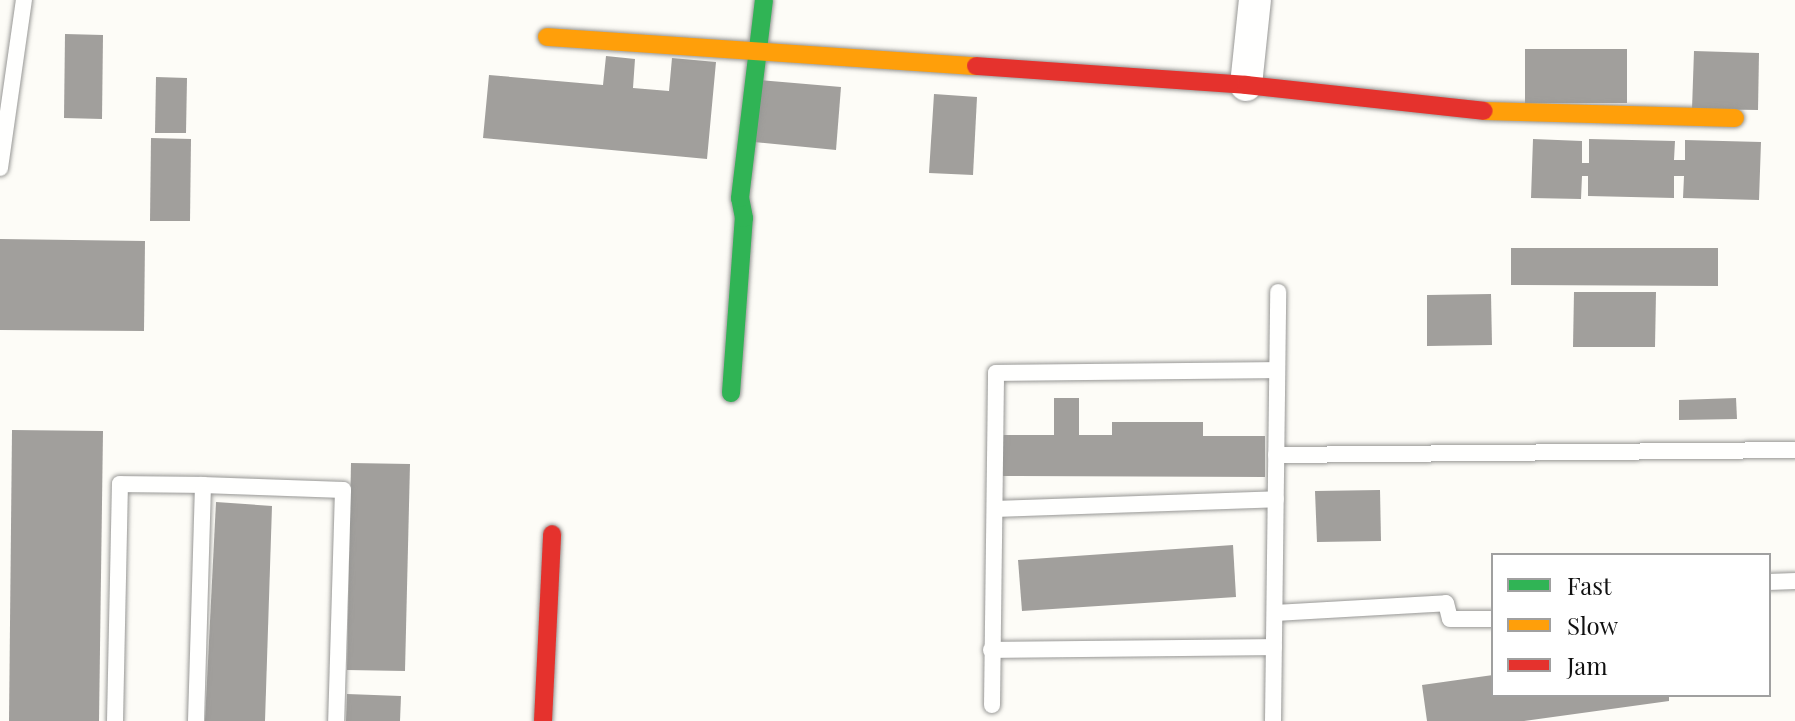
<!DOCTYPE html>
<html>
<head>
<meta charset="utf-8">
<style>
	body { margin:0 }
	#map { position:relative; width:1795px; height:721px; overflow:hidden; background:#fdfcf7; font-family:"Playfair Display",serif }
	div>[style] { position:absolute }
	.building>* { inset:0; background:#a19f9c }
	.roads { filter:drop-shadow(0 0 2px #979795) drop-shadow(0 0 2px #979795) }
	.lane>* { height:16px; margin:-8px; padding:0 8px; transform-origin:8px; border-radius:8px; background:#fffffe }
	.street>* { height:32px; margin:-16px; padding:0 16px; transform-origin:16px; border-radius:16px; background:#fffffe }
	.fast>* { height:18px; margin:-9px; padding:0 9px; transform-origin:9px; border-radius:9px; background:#30b455 }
	.slow>* { height:18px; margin:-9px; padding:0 9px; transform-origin:9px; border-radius:9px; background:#ff9f0a }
	.jam>* { height:18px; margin:-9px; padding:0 9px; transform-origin:9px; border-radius:9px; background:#e5322d }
	span { translate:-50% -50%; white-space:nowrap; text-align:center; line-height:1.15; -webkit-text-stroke:8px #fff; paint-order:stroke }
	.legend { position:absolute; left:1491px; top:553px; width:280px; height:144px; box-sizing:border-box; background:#fff; border:2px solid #a0a0a0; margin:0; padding:10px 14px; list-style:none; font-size:24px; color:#111 }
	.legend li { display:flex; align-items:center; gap:16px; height:40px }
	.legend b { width:40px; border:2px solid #a0a0a0 }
</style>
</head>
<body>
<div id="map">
	<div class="building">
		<i style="clip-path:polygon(65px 34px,103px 35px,102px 119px,64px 118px)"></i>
		<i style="clip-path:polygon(1525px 49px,1627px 49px,1627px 103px,1525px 103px)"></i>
		<i style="clip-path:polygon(1694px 51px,1759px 53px,1758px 110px,1692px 109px)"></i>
		<i style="clip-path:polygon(606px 56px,635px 59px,633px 88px,669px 91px,672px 58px,716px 62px,707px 159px,483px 138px,489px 75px,603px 85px)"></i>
		<i style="clip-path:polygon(156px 77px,187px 78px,186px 133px,155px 133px)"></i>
		<i style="clip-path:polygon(759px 80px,841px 87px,836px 150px,754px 142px)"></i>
		<i style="clip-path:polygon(934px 94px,977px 97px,973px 175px,929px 173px)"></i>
		<i style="clip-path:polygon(151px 138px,191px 139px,190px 221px,150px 221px)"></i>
		<i style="clip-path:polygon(1533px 139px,1582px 141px,1582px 163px,1589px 163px,1589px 139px,1675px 141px,1674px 160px,1685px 160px,1685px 140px,1761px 142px,1759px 200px,1683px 198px,1684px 176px,1674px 176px,1674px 198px,1588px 196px,1588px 176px,1582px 176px,1581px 199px,1531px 198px)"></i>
		<i style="clip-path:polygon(0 239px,145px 241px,144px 331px,0 330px)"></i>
		<i style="clip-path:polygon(1511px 248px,1718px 248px,1718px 286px,1511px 285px)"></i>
		<i style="clip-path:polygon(1574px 292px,1656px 292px,1655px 347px,1573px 347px)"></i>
		<i style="clip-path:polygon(1491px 294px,1492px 345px,1427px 346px,1427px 295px)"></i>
		<i style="clip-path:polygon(1054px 398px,1079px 398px,1079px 435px,1112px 435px,1112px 422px,1203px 422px,1203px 436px,1265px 436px,1265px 477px,1001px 476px,1001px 435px,1054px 435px)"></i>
		<i style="clip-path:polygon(1736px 398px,1737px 419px,1679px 420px,1679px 400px)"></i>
		<i style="clip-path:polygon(12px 430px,103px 431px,99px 721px,9px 721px)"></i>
		<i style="clip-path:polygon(351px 463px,410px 464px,405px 671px,347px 670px)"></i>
		<i style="clip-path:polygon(1380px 490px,1381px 541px,1317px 542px,1315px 491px)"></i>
		<i style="clip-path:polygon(216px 502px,272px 506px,265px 721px,205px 721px)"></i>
		<i style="clip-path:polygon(1233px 545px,1236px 597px,1022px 611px,1018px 560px)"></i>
		<i style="clip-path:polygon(1493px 675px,1493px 695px,1669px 695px,1669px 701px,1524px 721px,1427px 721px,1422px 685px)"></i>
		<i style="clip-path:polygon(347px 694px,401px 696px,400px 721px,346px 721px)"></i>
	</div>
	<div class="roads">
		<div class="lane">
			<i style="left:0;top:168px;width:170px;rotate:-81.9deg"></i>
			<i style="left:1276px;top:455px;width:519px;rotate:-0.55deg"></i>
			<i style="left:995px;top:509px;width:281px;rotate:-2deg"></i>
			<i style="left:1769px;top:582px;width:26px;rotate:-2deg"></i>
			<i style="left:1275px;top:613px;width:171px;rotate:-3.3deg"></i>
			<i style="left:1446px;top:603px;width:16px;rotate:76deg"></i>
			<i style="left:1450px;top:619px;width:43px"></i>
			<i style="left:991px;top:650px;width:283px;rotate:-0.6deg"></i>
			<i style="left:992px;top:705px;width:332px;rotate:-89.3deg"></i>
			<i style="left:996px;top:373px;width:281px;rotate:-0.6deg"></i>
			<i style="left:115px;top:721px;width:237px;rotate:-88.8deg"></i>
			<i style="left:120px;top:484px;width:83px;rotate:0.7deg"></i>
			<i style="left:196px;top:721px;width:236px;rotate:-88.3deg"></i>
			<i style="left:203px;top:485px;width:140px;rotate:2deg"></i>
			<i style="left:343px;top:490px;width:231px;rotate:91.7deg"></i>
			<i style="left:1273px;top:721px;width:429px;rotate:-89.3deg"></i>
		</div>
		<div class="street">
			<i style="left:1246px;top:85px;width:85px;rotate:-84deg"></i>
		</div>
		<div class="fast">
			<i style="left:731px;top:393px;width:175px;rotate:-85.8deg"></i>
			<i style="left:744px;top:218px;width:20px;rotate:-101deg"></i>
			<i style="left:740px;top:198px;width:199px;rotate:-83.1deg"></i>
		</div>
		<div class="slow">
			<i style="left:547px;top:37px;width:430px;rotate:3.9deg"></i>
			<i style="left:1484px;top:111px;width:251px;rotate:1.6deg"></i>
		</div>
		<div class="jam">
			<i style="left:976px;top:66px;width:271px;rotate:4deg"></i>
			<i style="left:1246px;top:85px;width:239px;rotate:6.2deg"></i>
			<i style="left:543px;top:721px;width:187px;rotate:-87.2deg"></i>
		</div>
	</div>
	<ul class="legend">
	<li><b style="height:10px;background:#30b455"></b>Fast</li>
	<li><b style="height:10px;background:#ff9f0a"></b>Slow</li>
	<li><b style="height:10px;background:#e5322d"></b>Jam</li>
	</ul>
</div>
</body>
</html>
